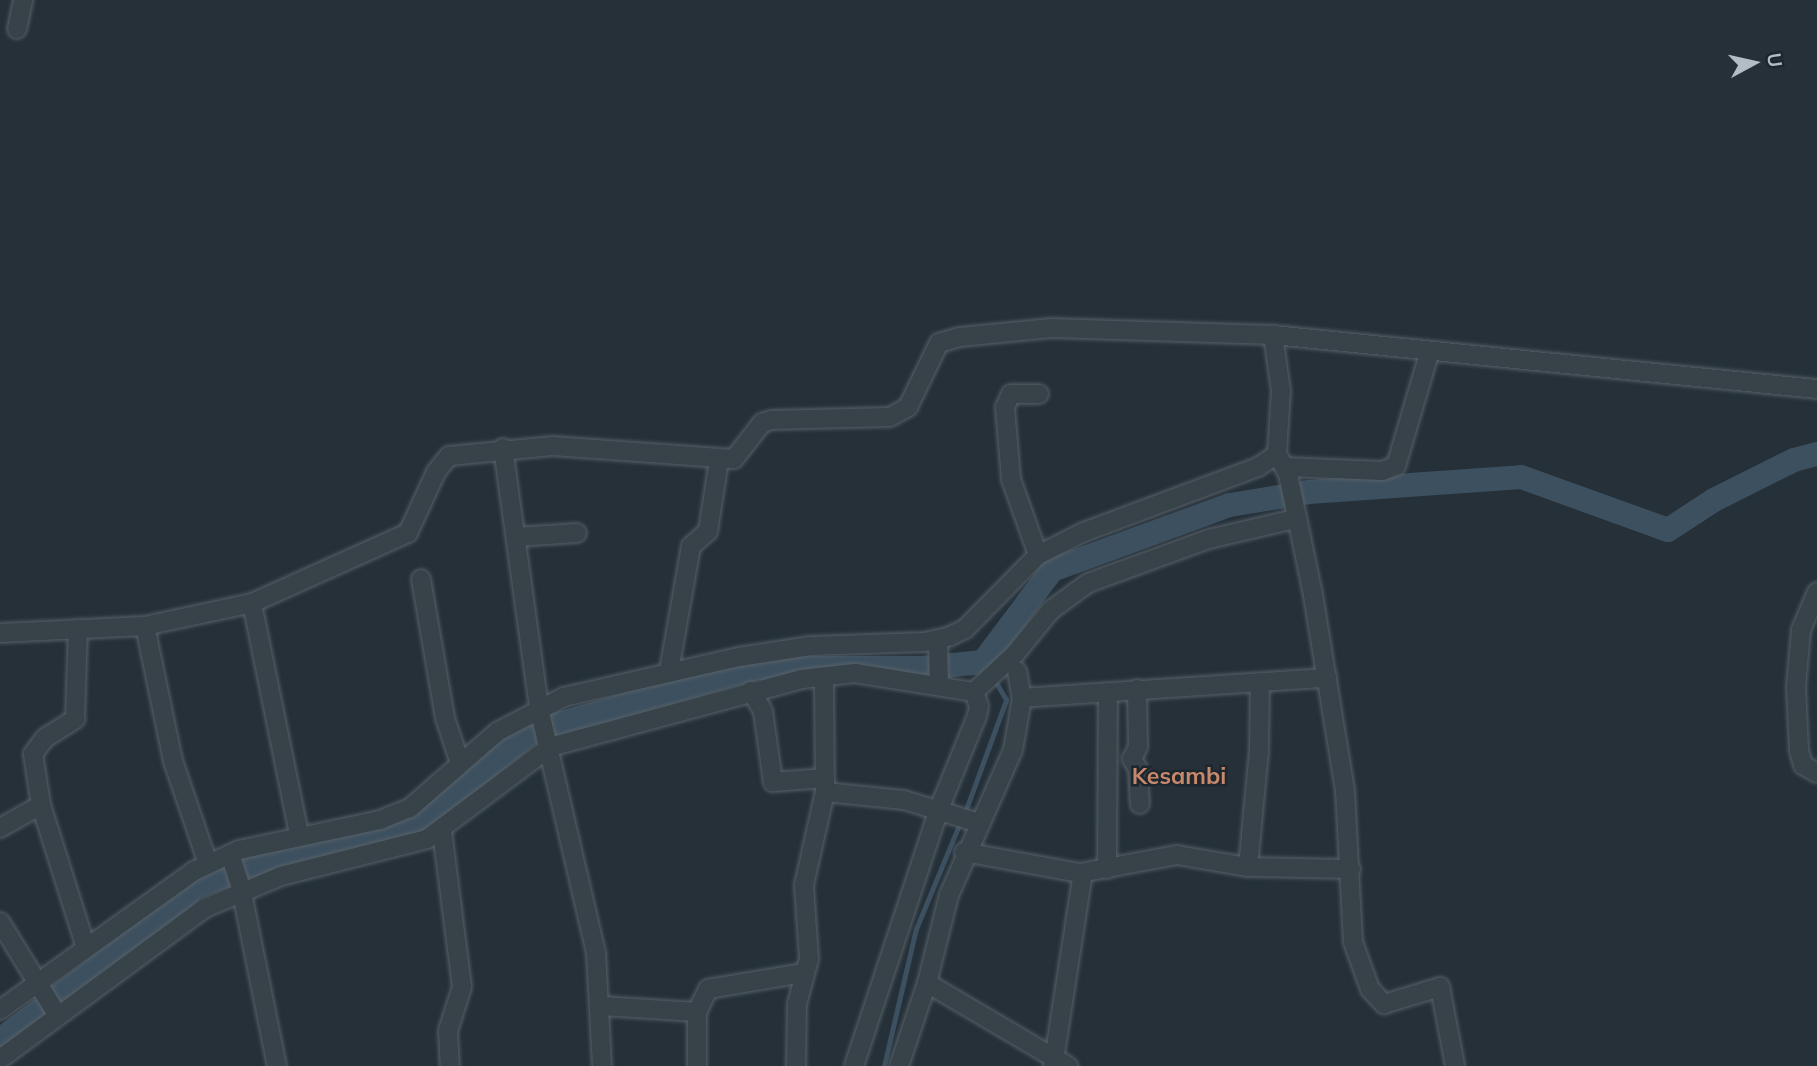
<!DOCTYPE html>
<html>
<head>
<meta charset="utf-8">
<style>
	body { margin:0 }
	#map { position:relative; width:1817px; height:1066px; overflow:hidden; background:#253039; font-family:Mulish,sans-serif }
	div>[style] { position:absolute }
	.stream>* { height:4.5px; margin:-2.25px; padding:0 2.25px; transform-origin:2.25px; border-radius:2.25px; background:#3c5060 }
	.river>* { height:24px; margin:-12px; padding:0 12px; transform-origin:12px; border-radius:12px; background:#3c5060 }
	.roads { filter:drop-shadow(0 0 2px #576067) drop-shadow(0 0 2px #576067) }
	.minor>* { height:18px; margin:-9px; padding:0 9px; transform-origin:9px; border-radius:9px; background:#384249 }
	span { translate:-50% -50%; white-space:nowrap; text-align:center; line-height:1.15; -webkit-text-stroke:5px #1e272e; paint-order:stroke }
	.quarter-label { font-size:23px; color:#c8886c; font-weight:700 }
	.north { position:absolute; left:1719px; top:28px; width:70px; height:70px; -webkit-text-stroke:5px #1e272e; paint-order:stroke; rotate:82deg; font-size:19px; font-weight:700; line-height:28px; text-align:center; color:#b4bdc5 }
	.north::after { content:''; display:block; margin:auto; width:24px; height:32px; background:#b4bdc5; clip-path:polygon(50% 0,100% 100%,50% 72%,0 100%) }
</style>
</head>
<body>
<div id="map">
	<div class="stream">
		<i style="left:983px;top:662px;width:13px;rotate:58deg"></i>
		<i style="left:964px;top:815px;width:122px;rotate:-69.9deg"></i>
		<i style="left:1006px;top:700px;width:22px;rotate:-120deg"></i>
		<i style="left:884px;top:1066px;width:141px;rotate:-76.9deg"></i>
		<i style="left:916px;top:929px;width:115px;rotate:-67.5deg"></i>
	</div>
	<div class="river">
		<i style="left:0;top:1040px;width:185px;rotate:-36.9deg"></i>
		<i style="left:148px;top:929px;width:63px;rotate:-41.8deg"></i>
		<i style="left:195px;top:887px;width:72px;rotate:-20.5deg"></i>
		<i style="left:262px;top:862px;width:126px;rotate:-10.1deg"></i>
		<i style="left:386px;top:840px;width:40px;rotate:-28deg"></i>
		<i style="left:421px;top:821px;width:144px;rotate:-38.8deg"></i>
		<i style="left:533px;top:731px;width:231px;rotate:-15.8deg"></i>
		<i style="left:755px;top:668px;width:168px"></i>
		<i style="left:923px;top:668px;width:60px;rotate:-5.7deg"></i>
		<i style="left:983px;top:662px;width:115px;rotate:-53.1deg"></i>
		<i style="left:1052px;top:570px;width:189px;rotate:-20.1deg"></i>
		<i style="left:1230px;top:505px;width:80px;rotate:-9.3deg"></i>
		<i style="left:1309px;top:492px;width:213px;rotate:-4deg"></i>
		<i style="left:1521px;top:477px;width:156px;rotate:19.8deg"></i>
		<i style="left:1668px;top:530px;width:55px;rotate:-33.1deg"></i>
		<i style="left:1714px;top:500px;width:89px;rotate:-26.6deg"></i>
		<i style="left:1794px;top:460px;width:24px;rotate:-15deg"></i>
	</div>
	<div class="roads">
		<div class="minor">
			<i style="left:17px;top:29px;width:30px;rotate:-78deg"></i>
			<i style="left:503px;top:448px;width:262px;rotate:82.1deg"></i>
			<i style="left:539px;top:708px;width:251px;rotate:76.9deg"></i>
			<i style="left:596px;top:952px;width:114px;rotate:87deg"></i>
			<i style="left:1277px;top:454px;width:63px;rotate:-86.4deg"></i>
			<i style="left:1281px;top:391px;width:57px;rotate:-98.1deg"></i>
			<i style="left:1273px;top:335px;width:547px;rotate:5.67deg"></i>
			<i style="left:1286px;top:467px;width:96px;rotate:2.4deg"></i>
			<i style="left:1382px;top:471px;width:15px;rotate:-20deg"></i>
			<i style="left:1396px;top:466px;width:117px;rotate:-73.6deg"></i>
			<i style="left:516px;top:537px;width:61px;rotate:-3.8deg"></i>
			<i style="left:1038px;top:555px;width:81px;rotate:-109.6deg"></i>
			<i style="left:1011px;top:479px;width:72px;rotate:-94.8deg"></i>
			<i style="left:1005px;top:407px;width:14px;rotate:-65deg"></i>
			<i style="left:1011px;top:394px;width:28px"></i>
			<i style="left:421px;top:579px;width:141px;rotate:80.2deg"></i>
			<i style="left:445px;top:718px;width:47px;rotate:71.6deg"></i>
			<i style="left:1817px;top:592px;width:41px;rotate:112.8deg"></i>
			<i style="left:1801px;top:630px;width:57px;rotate:95deg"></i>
			<i style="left:1796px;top:687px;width:64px;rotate:87.3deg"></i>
			<i style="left:1799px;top:751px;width:15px;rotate:74deg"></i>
			<i style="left:1803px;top:765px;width:16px;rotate:30deg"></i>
			<i style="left:252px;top:603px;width:237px;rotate:78.5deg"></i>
			<i style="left:145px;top:626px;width:138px;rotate:78.3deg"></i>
			<i style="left:173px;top:761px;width:109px;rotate:71.2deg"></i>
			<i style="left:0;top:633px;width:145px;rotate:-2.8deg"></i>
			<i style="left:145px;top:626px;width:109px;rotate:-12.1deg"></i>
			<i style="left:252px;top:603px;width:171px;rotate:-24.2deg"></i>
			<i style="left:408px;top:533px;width:67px;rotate:-65.3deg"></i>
			<i style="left:436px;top:472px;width:21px;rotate:-51deg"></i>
			<i style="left:449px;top:456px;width:104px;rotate:-5.5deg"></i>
			<i style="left:553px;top:446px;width:181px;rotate:4.1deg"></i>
			<i style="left:734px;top:459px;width:46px;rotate:-52.1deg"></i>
			<i style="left:762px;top:423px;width:9px;rotate:-18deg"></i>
			<i style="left:771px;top:420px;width:119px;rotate:-1.4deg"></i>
			<i style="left:890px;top:417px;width:21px;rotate:-29deg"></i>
			<i style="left:908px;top:407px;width:71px;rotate:-64.2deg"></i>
			<i style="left:939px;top:343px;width:22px;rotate:-16deg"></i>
			<i style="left:960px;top:337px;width:92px;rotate:-5.6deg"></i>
			<i style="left:1052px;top:328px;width:221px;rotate:1.8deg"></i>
			<i style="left:938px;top:640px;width:46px;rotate:88.8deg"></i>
			<i style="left:669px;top:671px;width:127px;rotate:-80deg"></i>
			<i style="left:691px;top:546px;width:23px;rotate:-41deg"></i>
			<i style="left:708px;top:531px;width:72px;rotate:-81.2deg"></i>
			<i style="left:1017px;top:671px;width:27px;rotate:80deg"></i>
			<i style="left:1137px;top:689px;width:58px;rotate:89deg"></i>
			<i style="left:1138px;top:747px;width:13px;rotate:117deg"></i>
			<i style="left:1132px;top:759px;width:12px;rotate:59deg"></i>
			<i style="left:1138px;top:769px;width:35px;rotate:87deg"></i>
			<i style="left:751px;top:691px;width:23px;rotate:59deg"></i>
			<i style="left:763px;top:711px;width:72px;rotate:82deg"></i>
			<i style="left:773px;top:782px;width:52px;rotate:-4.4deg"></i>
			<i style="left:974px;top:692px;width:56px;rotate:-42.8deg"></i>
			<i style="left:1015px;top:654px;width:57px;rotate:-50.7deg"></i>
			<i style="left:1051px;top:610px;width:46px;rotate:-36.1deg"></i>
			<i style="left:1088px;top:583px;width:129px;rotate:-20deg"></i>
			<i style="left:1209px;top:539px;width:88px;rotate:-13.1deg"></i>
			<i style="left:825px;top:792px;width:79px;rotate:5.8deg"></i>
			<i style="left:904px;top:800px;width:78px;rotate:17deg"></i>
			<i style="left:41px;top:805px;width:150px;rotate:72.5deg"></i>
			<i style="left:0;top:828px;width:47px;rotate:-29.3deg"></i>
			<i style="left:41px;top:805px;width:52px;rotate:-98.9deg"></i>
			<i style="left:33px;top:754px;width:20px;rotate:-53deg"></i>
			<i style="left:45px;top:738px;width:36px;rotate:-32deg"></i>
			<i style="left:75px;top:719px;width:90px;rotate:-88.1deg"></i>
			<i style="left:442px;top:831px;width:157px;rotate:82.7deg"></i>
			<i style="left:462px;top:987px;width:46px;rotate:107.7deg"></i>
			<i style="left:448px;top:1031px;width:35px;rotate:87deg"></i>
			<i style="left:964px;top:852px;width:118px;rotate:10.3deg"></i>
			<i style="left:1080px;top:873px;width:99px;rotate:-10.5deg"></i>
			<i style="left:1177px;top:855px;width:72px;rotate:9.6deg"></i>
			<i style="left:1248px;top:867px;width:117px;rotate:-84.6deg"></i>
			<i style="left:1259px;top:751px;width:68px;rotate:-89.2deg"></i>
			<i style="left:230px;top:854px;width:36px;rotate:72deg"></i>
			<i style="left:241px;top:888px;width:182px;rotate:78.6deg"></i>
			<i style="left:1248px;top:867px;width:103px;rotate:1.1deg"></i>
			<i style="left:1107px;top:869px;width:177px;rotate:-89.7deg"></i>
			<i style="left:0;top:922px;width:110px;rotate:58.3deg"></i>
			<i style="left:927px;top:983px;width:164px;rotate:30.5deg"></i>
			<i style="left:602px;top:1006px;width:95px;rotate:3.6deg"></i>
			<i style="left:0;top:1010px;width:239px;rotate:-35.6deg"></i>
			<i style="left:194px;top:871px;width:50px;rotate:-25deg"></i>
			<i style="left:239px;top:850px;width:144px;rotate:-12deg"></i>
			<i style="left:380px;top:820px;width:32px;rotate:-22deg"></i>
			<i style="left:410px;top:808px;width:116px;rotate:-41.1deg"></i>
			<i style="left:497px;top:732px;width:76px;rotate:-27.6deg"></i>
			<i style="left:564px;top:697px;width:180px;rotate:-12.9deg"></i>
			<i style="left:739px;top:657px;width:72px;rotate:-8.8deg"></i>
			<i style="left:810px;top:646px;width:115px;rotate:-2deg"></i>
			<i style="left:925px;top:642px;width:26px;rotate:-13deg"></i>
			<i style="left:950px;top:636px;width:17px;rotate:-25deg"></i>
			<i style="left:965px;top:629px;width:104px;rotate:-45.4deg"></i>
			<i style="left:1038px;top:555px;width:51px;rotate:-26.6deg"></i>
			<i style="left:1084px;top:532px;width:186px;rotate:-20.5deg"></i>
			<i style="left:1258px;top:467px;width:23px;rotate:-34deg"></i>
			<i style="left:1277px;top:454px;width:23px;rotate:61deg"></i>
			<i style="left:1288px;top:474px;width:124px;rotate:78.3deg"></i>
			<i style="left:1313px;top:595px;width:198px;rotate:80.7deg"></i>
			<i style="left:1345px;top:790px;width:152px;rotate:87deg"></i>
			<i style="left:1353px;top:942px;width:50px;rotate:70.1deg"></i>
			<i style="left:1370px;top:989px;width:21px;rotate:47deg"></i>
			<i style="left:1384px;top:1004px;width:59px;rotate:-16.9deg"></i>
			<i style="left:1440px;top:987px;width:80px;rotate:79.2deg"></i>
			<i style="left:0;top:1059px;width:255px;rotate:-36.4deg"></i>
			<i style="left:205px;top:908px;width:82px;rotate:-22.8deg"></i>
			<i style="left:281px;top:876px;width:151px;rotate:-14.2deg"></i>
			<i style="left:427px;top:839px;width:154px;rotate:-36.8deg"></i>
			<i style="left:550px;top:747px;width:261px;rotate:-15.1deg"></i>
			<i style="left:802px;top:679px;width:53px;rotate:-6.5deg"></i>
			<i style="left:855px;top:673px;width:121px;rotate:9.1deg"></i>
			<i style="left:697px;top:1066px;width:54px;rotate:-90deg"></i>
			<i style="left:697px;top:1012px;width:25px;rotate:-64deg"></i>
			<i style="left:708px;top:989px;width:97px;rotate:-9.5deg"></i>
			<i style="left:796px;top:1066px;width:62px;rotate:-89.1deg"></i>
			<i style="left:797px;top:1004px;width:47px;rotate:-75.1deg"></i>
			<i style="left:809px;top:959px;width:74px;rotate:-93.9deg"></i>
			<i style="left:804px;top:885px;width:95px;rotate:-77.3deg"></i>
			<i style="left:825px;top:792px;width:115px;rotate:-90.5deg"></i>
			<i style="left:854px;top:1066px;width:271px;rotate:-71.7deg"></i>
			<i style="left:939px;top:809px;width:100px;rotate:-67.8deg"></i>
			<i style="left:977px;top:716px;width:10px;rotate:-79deg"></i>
			<i style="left:979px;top:706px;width:15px;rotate:-110deg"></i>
			<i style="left:899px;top:1066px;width:88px;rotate:-71.4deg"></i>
			<i style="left:927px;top:983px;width:91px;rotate:-76deg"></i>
			<i style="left:949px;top:895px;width:158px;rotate:-66.2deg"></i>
			<i style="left:1013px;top:750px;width:53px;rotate:-80.2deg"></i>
			<i style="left:1022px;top:698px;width:306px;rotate:-3.8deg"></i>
			<i style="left:1053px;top:1066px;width:195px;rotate:-81.2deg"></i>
		</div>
	</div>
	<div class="quarter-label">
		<span style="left:1179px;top:776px">Kesambi</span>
	</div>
	<div class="north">U</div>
</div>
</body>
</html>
